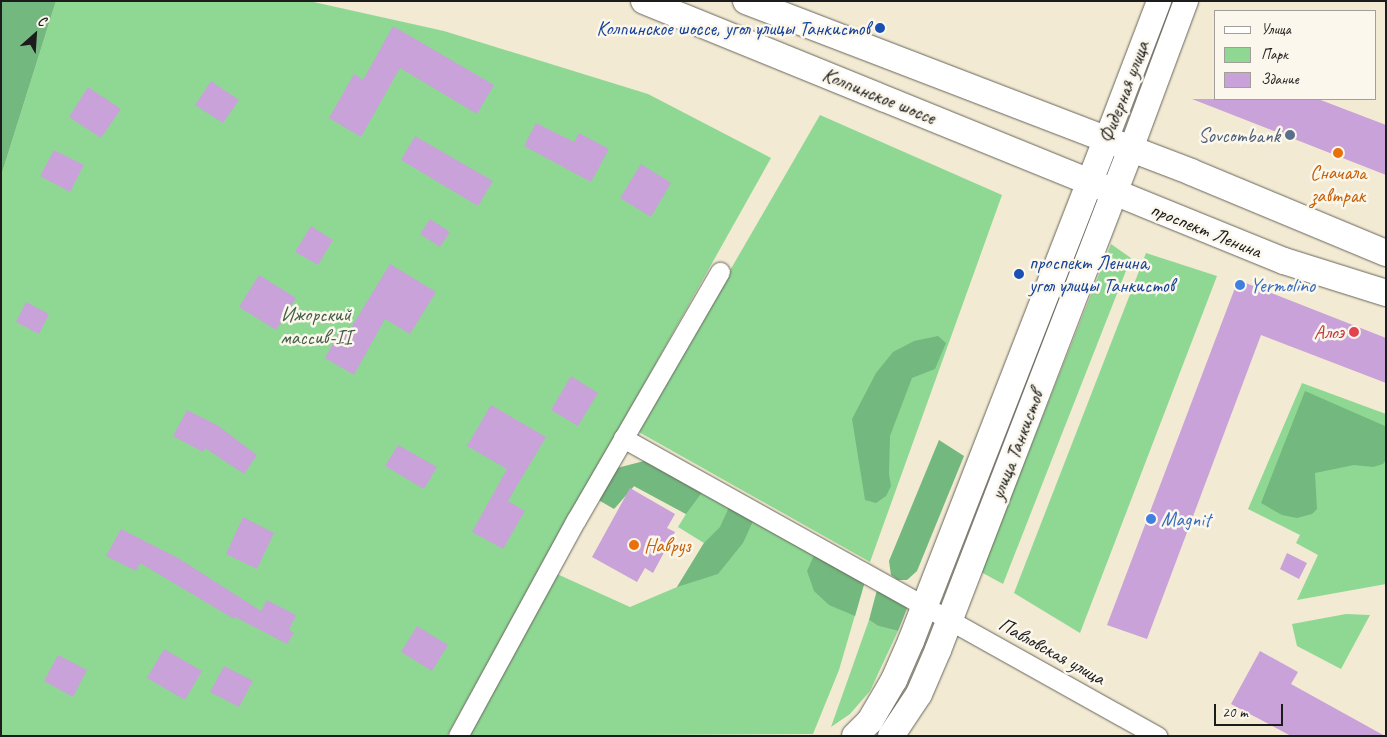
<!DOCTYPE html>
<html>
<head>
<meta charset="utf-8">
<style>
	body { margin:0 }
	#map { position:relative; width:1387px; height:737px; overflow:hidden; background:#f2ead2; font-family:Caveat,sans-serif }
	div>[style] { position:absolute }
	.green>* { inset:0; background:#8fd894 }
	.forest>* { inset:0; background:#73b87e }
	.building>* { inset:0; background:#c8a2d8 }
	.roads { filter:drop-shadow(0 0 1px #67645c) drop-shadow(0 0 1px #67645c) }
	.minor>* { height:19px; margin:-9.5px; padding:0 9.5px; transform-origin:9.5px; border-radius:9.5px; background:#fff }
	.tertiary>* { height:24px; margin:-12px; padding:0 12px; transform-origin:12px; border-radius:12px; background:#fff }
	.secondary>* { height:26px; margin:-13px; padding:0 13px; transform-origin:13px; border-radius:13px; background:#fff }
	.dots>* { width:14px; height:14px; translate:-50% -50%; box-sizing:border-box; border:2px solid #fbf7ec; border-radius:50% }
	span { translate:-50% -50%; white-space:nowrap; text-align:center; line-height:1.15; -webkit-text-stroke:5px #fbf7ec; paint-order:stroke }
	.transit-label { font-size:20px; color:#164399 }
	.right { translate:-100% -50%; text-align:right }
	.left { translate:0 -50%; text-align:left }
	.street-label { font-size:20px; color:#1c1c1c }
	.service-label { font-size:20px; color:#4e5e75 }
	.food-label { font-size:20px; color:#c56008 }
	.shop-label { font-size:20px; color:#366cbe }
	.park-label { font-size:20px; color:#445e46 }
	.health-label { font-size:20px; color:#be3a42 }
	.frame { position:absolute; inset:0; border:2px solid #1c1c1c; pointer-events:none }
	.legend { position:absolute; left:1214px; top:10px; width:162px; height:90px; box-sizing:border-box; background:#fbf7ec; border:1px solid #a29f99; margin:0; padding:6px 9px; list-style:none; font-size:15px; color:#1c1c1c }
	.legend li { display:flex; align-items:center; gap:10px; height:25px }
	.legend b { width:25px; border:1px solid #a29f99 }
	.north { position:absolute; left:10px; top:10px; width:50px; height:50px; -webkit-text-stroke:4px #fbf7ec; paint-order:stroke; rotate:26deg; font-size:14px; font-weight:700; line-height:20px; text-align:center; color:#1c1c1c }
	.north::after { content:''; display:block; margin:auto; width:18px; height:22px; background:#1c1c1c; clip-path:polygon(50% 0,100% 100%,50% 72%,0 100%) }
	.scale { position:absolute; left:1214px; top:704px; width:69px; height:22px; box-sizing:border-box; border:2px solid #1c1c1c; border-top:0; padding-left:6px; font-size:15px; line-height:18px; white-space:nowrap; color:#1c1c1c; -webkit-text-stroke:4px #fbf7ec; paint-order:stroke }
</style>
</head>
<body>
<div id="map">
	<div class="green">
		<i style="clip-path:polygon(56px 1px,309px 1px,444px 31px,648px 94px,771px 158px,447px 736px,1px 736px,1px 176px)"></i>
		<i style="clip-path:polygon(820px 115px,1002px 195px,870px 562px,637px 431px)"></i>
		<i style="clip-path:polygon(1111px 244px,1131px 258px,1003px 584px,981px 572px)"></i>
		<i style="clip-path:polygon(1146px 253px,1217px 276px,1080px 633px,1014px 593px)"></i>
		<i style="clip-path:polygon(1302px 383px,1386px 414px,1386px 584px,1297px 600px,1318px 555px,1296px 543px,1300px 535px,1248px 509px)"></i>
		<i style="clip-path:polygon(648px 460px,865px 581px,839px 670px,813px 734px,466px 736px,557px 574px,630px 607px,677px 587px,704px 543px,678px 527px,686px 514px,634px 486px,614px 509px)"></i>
		<i style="clip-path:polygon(1346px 614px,1370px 615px,1341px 669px,1297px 646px,1292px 624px)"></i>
		<i style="clip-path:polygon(869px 620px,878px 626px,898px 631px,870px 691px,850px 714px,831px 727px)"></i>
	</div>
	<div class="forest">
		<i style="clip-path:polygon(1px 1px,56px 1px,1px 176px)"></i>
		<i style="clip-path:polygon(938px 336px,946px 343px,935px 369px,912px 378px,890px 436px,889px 474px,891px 486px,886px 496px,876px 503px,865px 500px,852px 419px,876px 373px,893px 352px,914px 341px)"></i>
		<i style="clip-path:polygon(1305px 391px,1385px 426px,1386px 460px,1383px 464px,1373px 467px,1354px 465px,1315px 473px,1317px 509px,1312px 514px,1297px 518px,1282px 515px,1261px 503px)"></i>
		<i style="clip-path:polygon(939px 440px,964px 456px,917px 571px,907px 580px,898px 580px,891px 575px,889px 561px)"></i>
		<i style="clip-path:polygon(648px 460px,703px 491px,686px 514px,634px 486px,614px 509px,595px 498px,613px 469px)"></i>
		<i style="clip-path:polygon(730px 505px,754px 519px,743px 543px,718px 574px,677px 587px,704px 543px,720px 527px)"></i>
		<i style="clip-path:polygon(815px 553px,865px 581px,855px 616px,829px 605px,814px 591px,807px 571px)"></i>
		<i style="clip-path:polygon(877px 590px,908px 606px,898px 631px,878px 626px,869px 620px)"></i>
	</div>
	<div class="building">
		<i style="clip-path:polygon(393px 26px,494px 85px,477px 114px,400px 68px,361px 137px,329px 118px,354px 74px,363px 80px)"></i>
		<i style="clip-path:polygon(211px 81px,239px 100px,223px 123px,195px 105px)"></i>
		<i style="clip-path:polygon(88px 87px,121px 109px,101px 138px,69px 117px)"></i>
		<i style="clip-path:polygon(1192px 99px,1318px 99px,1386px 125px,1386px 175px)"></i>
		<i style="clip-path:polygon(536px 123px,574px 142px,579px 133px,609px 149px,591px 182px,524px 146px)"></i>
		<i style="clip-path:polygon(415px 136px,493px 181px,478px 206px,401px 160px)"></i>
		<i style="clip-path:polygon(54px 150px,84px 165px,70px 192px,40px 176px)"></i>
		<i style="clip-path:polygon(641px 164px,671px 183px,651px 217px,620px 198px)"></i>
		<i style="clip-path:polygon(430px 219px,450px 232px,440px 247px,420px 234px)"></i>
		<i style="clip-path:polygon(311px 226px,333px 240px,318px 265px,295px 252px)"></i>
		<i style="clip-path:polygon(390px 264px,436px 292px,410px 334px,385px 319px,354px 375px,325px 358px,342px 327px,349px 331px)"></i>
		<i style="clip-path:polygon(259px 275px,296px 298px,276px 330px,239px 307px)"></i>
		<i style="clip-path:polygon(1238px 280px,1386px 338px,1386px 383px,1261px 335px,1147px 639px,1107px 625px)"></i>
		<i style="clip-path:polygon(26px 302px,49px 314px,39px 334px,16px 322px)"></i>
		<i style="clip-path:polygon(571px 376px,598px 393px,578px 426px,551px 410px)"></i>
		<i style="clip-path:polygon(491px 405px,546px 437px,508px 501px,525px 511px,503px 549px,472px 532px,507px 469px,467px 446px)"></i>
		<i style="clip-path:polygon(187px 410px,217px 425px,257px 455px,244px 474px,205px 448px,203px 452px,173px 436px)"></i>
		<i style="clip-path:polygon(398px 445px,437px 467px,424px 489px,385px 466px)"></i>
		<i style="clip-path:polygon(630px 488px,675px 514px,667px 528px,675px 532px,653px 573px,645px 568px,637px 582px,592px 557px)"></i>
		<i style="clip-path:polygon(243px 517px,274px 533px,257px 569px,226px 554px)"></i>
		<i style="clip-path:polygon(121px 529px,178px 558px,261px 611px,267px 600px,296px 615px,289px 630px,294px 633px,287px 644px,235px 617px,234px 619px,140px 563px,136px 571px,106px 556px)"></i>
		<i style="clip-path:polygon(1287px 553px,1307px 563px,1299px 579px,1280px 569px)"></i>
		<i style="clip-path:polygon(417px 626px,448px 645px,432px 671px,401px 652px)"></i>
		<i style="clip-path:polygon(164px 649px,202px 671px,185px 700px,147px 678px)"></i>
		<i style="clip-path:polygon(1260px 651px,1298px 672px,1291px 684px,1385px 736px,1291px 736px,1231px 704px)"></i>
		<i style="clip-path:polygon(58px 655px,87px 670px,73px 697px,44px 681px)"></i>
		<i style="clip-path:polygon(224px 666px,253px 681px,239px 707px,210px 692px)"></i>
	</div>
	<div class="roads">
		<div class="minor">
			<i style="left:623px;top:438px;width:612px;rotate:29.16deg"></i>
			<i style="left:458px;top:736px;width:246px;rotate:-61.4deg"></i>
			<i style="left:576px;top:520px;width:287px;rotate:-59.9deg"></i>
		</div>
		<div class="tertiary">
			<i style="left:1106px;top:140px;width:149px;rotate:-69.1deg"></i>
			<i style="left:1131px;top:149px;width:158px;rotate:-69.6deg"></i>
		</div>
		<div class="secondary">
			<i style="left:644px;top:1px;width:691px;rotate:22.11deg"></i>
			<i style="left:1284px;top:261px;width:107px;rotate:17.4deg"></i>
			<i style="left:746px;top:1px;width:477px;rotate:21deg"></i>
			<i style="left:1191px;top:172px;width:211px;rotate:22.6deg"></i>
			<i style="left:855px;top:736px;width:21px;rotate:-45deg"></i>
			<i style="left:870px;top:721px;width:48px;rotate:-59.7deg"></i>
			<i style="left:894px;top:680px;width:43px;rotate:-66.4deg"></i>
			<i style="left:911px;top:641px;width:538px;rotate:-68.73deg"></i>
			<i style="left:891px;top:736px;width:50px;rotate:-56.3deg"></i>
			<i style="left:919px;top:694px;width:48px;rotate:-66.6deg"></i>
			<i style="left:938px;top:650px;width:537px;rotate:-68.93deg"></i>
		</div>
	</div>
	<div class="dots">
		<i style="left:880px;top:28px;background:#1a4fb4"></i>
		<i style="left:1290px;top:135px;background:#5c6f8a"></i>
		<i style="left:1338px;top:153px;background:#e8710a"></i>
		<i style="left:1019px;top:274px;background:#1a4fb4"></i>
		<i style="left:1240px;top:285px;background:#3f7fe0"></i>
		<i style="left:1354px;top:332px;background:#e0444e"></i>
		<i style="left:1151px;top:519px;background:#3f7fe0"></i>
		<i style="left:634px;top:545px;background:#e8710a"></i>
	</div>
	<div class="transit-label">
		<span class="right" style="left:870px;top:28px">Колпинское шоссе, угол улицы Танкистов</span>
		<span class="left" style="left:1029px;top:274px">проспект Ленина,<br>угол улицы Танкистов</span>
	</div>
	<div class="street-label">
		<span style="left:1124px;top:92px;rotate:-69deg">Фидерная улица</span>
		<span style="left:879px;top:96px;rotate:22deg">Колпинское шоссе</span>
		<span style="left:1206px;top:230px;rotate:22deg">проспект Ленина</span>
		<span style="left:1017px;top:445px;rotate:-69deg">улица Танкистов</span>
		<span style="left:1052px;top:651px;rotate:29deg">Павловская улица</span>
	</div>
	<div class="service-label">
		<span class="right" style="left:1280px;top:135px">Sovcombank</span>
	</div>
	<div class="food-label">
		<span style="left:1338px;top:184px">Сначала<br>завтрак</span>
		<span class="left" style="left:644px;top:545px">Навруз</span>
	</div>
	<div class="shop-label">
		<span class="left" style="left:1250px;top:285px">Yermolino</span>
		<span class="left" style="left:1161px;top:519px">Magnit</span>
	</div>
	<div class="park-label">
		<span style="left:316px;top:326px">Ижорский<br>массив-II</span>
	</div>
	<div class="health-label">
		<span class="right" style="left:1344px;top:332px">Алоэ</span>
	</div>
	<div class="frame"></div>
	<ul class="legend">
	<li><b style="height:6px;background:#fff"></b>Улица</li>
	<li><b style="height:14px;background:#8fd894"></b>Парк</li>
	<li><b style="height:14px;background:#c8a2d8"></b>Здание</li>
	</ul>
	<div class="north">С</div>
	<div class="scale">20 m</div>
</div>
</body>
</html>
